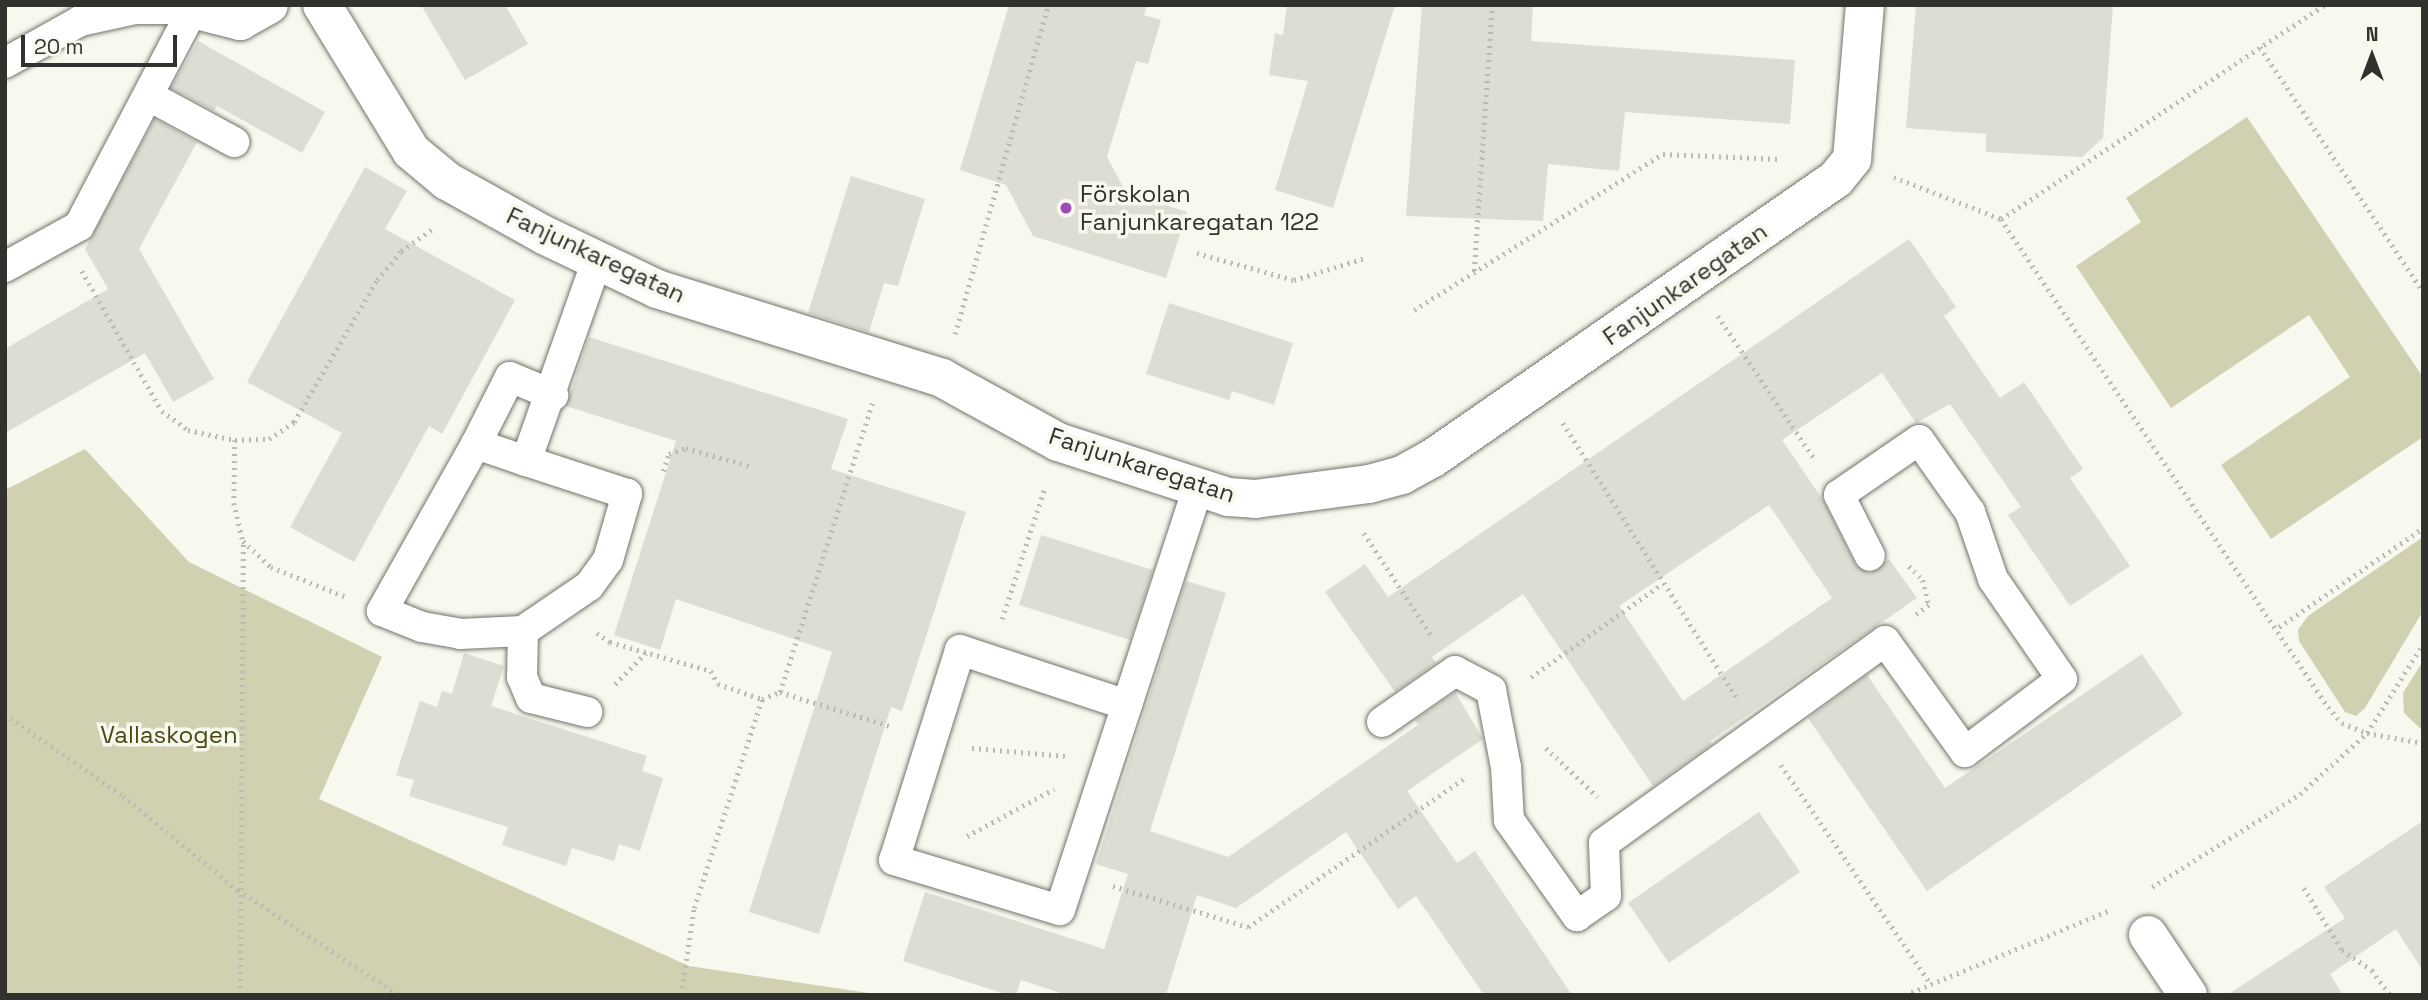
<!DOCTYPE html>
<html>
<head>
<meta charset="utf-8">
<style>
	body { margin:0 }
	#map { position:relative; width:2428px; height:1000px; overflow:hidden; background:#f7f8ee; font-family:"Space Grotesk",sans-serif }
	div>[style] { position:absolute }
	.green>* { inset:0; background:#d1d1b2 }
	.building>* { inset:0; background:#ddddd4 }
	.path>* { height:4.5px; margin-top:-2.25px; transform-origin:0; background:repeating-linear-gradient(90deg,#babbb3 0 2px,transparent 0 7px) }
	.roads { filter:drop-shadow(0 0 2px #73736b) drop-shadow(0 0 2px #73736b) }
	.lane>* { height:30px; margin:-15px; padding:0 15px; transform-origin:15px; border-radius:15px; background:#fff }
	.street>* { height:38px; margin:-19px; padding:0 19px; transform-origin:19px; border-radius:19px; background:#fff }
	.dots>* { width:19px; height:19px; translate:-50% -50%; box-sizing:border-box; border:4px solid #f7f8ee; border-radius:50% }
	span { translate:-50% -50%; white-space:nowrap; text-align:center; line-height:1.15; -webkit-text-stroke:7px #f7f8ee; paint-order:stroke }
	.poi-label { font-size:24px; color:#31312e }
	.left { translate:0 -50%; text-align:left }
	.street-label { font-size:24px; color:#31312e }
	.park-label { font-size:24px; color:#4a4813 }
	.frame { position:absolute; inset:0; border:7px solid #31312e; pointer-events:none }
	.north { position:absolute; left:2337px; top:21px; width:70px; height:70px; -webkit-text-stroke:5px #f7f8ee; paint-order:stroke; rotate:0deg; font-size:19px; font-weight:700; line-height:28px; text-align:center; color:#31312e }
	.north::after { content:''; display:block; margin:auto; width:24px; height:32px; background:#31312e; clip-path:polygon(50% 0,100% 100%,50% 72%,0 100%) }
	.scale { position:absolute; left:21px; top:35px; width:156px; height:32px; box-sizing:border-box; border:4px solid #31312e; border-top:0; padding-left:9px; font-size:21px; line-height:24px; white-space:nowrap; color:#31312e; -webkit-text-stroke:5px #f7f8ee; paint-order:stroke }
</style>
</head>
<body>
<div id="map">
	<div class="green">
		<i style="clip-path:polygon(2247px 117px,2423px 377px,2423px 437px,2271px 539px,2221px 465px,2350px 377px,2309px 315px,2171px 408px,2076px 266px,2141px 222px,2126px 198px)"></i>
		<i style="clip-path:polygon(85px 449px,189px 562px,382px 657px,319px 799px,689px 966px,882px 995px,5px 995px,5px 490px)"></i>
		<i style="clip-path:polygon(2423px 537px,2423px 611px,2365px 708px,2356px 716px,2345px 712px,2299px 641px,2298px 630px,2308px 616px)"></i>
		<i style="clip-path:polygon(2423px 661px,2423px 731px,2404px 713px,2403px 693px)"></i>
	</div>
	<div class="building">
		<i style="clip-path:polygon(421px 5px,505px 5px,528px 44px,465px 80px)"></i>
		<i style="clip-path:polygon(1009px 5px,1147px 5px,1144px 15px,1161px 20px,1148px 64px,1136px 61px,1107px 157px,1126px 192px,1187px 212px,1166px 278px,1033px 236px,1006px 185px,960px 170px)"></i>
		<i style="clip-path:polygon(1287px 5px,1395px 5px,1333px 208px,1275px 190px,1308px 81px,1269px 75px,1275px 33px,1283px 35px)"></i>
		<i style="clip-path:polygon(1422px 5px,1533px 5px,1531px 41px,1795px 60px,1790px 124px,1625px 112px,1619px 171px,1548px 164px,1543px 221px,1406px 216px)"></i>
		<i style="clip-path:polygon(1916px 5px,2113px 5px,2103px 138px,2082px 157px,1986px 152px,1986px 134px,1906px 128px)"></i>
		<i style="clip-path:polygon(198px 41px,325px 112px,302px 153px,217px 106px,214px 111px,171px 88px)"></i>
		<i style="clip-path:polygon(155px 119px,197px 142px,139px 249px,214px 379px,173px 402px,145px 353px,5px 433px,5px 349px,108px 289px,85px 249px)"></i>
		<i style="clip-path:polygon(365px 167px,407px 191px,385px 229px,515px 300px,442px 434px,429px 426px,354px 562px,290px 527px,342px 433px,247px 382px)"></i>
		<i style="clip-path:polygon(851px 176px,925px 199px,898px 286px,884px 283px,869px 332px,808px 313px)"></i>
		<i style="clip-path:polygon(evenodd,1909px 239px,1956px 307px,1944px 316px,2000px 398px,2024px 382px,2083px 469px,2070px 478px,2130px 566px,2070px 606px,2008px 515px,2021px 507px,1950px 404px,1916px 423px,1882px 373px,1782px 440px,1823px 500px,1855px 564px,1870px 573px,1889px 559px,1917px 598px,1710px 741px,1712px 744px,1653px 786px,1523px 594px,1432px 657px,1436px 663px,1395px 692px,1325px 592px,1365px 564px,1388px 597px,1909px 239px,1769px 505px,1832px 598px,1683px 701px,1619px 606px,1769px 505px)"></i>
		<i style="clip-path:polygon(1169px 303px,1293px 343px,1274px 405px,1232px 391px,1229px 400px,1146px 374px)"></i>
		<i style="clip-path:polygon(589px 337px,848px 419px,831px 469px,966px 512px,902px 711px,891px 707px,819px 934px,749px 912px,832px 652px,676px 599px,660px 650px,614px 635px,676px 441px,566px 406px)"></i>
		<i style="clip-path:polygon(1041px 535px,1153px 570px,1130px 640px,1019px 605px)"></i>
		<i style="clip-path:polygon(1186px 581px,1226px 593px,1150px 831px,1228px 857px,1418px 725px,1415px 720px,1455px 692px,1483px 739px,1407px 791px,1457px 863px,1475px 851px,1572px 995px,1484px 995px,1416px 896px,1398px 909px,1346px 832px,1236px 908px,1197px 895px,1166px 995px,1067px 995px,1021px 980px,1016px 995px,1008px 995px,903px 961px,925px 892px,1104px 949px,1128px 874px,1096px 864px)"></i>
		<i style="clip-path:polygon(464px 653px,504px 666px,491px 706px,647px 756px,642px 771px,663px 778px,640px 851px,619px 844px,614px 861px,572px 848px,566px 866px,502px 845px,508px 827px,409px 796px,414px 780px,396px 775px,420px 701px,437px 707px,442px 691px,452px 694px)"></i>
		<i style="clip-path:polygon(2142px 654px,2183px 714px,1927px 891px,1808px 718px,1867px 675px,1945px 788px)"></i>
		<i style="clip-path:polygon(1759px 812px,1800px 872px,1669px 963px,1628px 903px)"></i>
		<i style="clip-path:polygon(2423px 821px,2423px 971px,2396px 929px,2330px 974px,2343px 995px,2227px 995px,2345px 918px,2324px 887px)"></i>
	</div>
	<div class="path">
		<i style="left:2260px;top:47px;width:293px;rotate:56.3deg"></i>
		<i style="left:1894px;top:177px;width:115px;rotate:21.4deg"></i>
		<i style="left:2001px;top:219px;width:587px;rotate:56.17deg"></i>
		<i style="left:2328px;top:707px;width:21px;rotate:49deg"></i>
		<i style="left:2342px;top:723px;width:27px;rotate:22deg"></i>
		<i style="left:2367px;top:733px;width:57px;rotate:10.1deg"></i>
		<i style="left:2001px;top:219px;width:387px;rotate:-33.5deg"></i>
		<i style="left:1197px;top:253px;width:101px;rotate:15.6deg"></i>
		<i style="left:1294px;top:280px;width:77px;rotate:-17.3deg"></i>
		<i style="left:82px;top:271px;width:161px;rotate:60.3deg"></i>
		<i style="left:162px;top:411px;width:32px;rotate:36deg"></i>
		<i style="left:188px;top:430px;width:48px;rotate:12deg"></i>
		<i style="left:235px;top:440px;width:34px;rotate:-2deg"></i>
		<i style="left:269px;top:439px;width:30px;rotate:-34deg"></i>
		<i style="left:294px;top:422px;width:164px;rotate:-59.7deg"></i>
		<i style="left:377px;top:280px;width:38px;rotate:-50deg"></i>
		<i style="left:401px;top:251px;width:40px;rotate:-34.9deg"></i>
		<i style="left:1474px;top:271px;width:267px;rotate:-86.1deg"></i>
		<i style="left:1414px;top:310px;width:294px;rotate:-32.1deg"></i>
		<i style="left:1663px;top:154px;width:118px;rotate:2.4deg"></i>
		<i style="left:1718px;top:316px;width:174px;rotate:56deg"></i>
		<i style="left:955px;top:334px;width:342px;rotate:-74.2deg"></i>
		<i style="left:1563px;top:423px;width:324px;rotate:57.7deg"></i>
		<i style="left:235px;top:440px;width:63px;rotate:90.9deg"></i>
		<i style="left:234px;top:503px;width:39px;rotate:77deg"></i>
		<i style="left:243px;top:541px;width:38px;rotate:43deg"></i>
		<i style="left:271px;top:567px;width:79px;rotate:21.7deg"></i>
		<i style="left:663px;top:471px;width:18px;rotate:-71deg"></i>
		<i style="left:669px;top:454px;width:18px;rotate:-19deg"></i>
		<i style="left:686px;top:448px;width:70px;rotate:15.8deg"></i>
		<i style="left:1364px;top:533px;width:126px;rotate:56.7deg"></i>
		<i style="left:1909px;top:566px;width:20px;rotate:45deg"></i>
		<i style="left:1923px;top:580px;width:26px;rotate:77deg"></i>
		<i style="left:1929px;top:605px;width:16px;rotate:142deg"></i>
		<i style="left:1002px;top:619px;width:139px;rotate:-72deg"></i>
		<i style="left:2279px;top:627px;width:175px;rotate:-34.5deg"></i>
		<i style="left:597px;top:633px;width:16px;rotate:35deg"></i>
		<i style="left:610px;top:642px;width:105px;rotate:16deg"></i>
		<i style="left:711px;top:671px;width:15px;rotate:62deg"></i>
		<i style="left:718px;top:684px;width:46px;rotate:18.8deg"></i>
		<i style="left:1531px;top:677px;width:161px;rotate:-35.4deg"></i>
		<i style="left:615px;top:684px;width:45px;rotate:-45deg"></i>
		<i style="left:780px;top:692px;width:118px;rotate:17.2deg"></i>
		<i style="left:5px;top:714px;width:144px;rotate:34.8deg"></i>
		<i style="left:123px;top:796px;width:149px;rotate:39.3deg"></i>
		<i style="left:238px;top:890px;width:192px;rotate:33.1deg"></i>
		<i style="left:972px;top:748px;width:96px;rotate:4.8deg"></i>
		<i style="left:1546px;top:748px;width:71px;rotate:43.3deg"></i>
		<i style="left:1781px;top:765px;width:265px;rotate:55.6deg"></i>
		<i style="left:967px;top:836px;width:99px;rotate:-28.4deg"></i>
		<i style="left:1113px;top:886px;width:141px;rotate:16.9deg"></i>
		<i style="left:1248px;top:927px;width:263px;rotate:-34.5deg"></i>
		<i style="left:2152px;top:887px;width:175px;rotate:-32.1deg"></i>
		<i style="left:2300px;top:794px;width:91px;rotate:-42.3deg"></i>
		<i style="left:2367px;top:733px;width:105px;rotate:-57.8deg"></i>
		<i style="left:2304px;top:888px;width:73px;rotate:58.5deg"></i>
		<i style="left:2342px;top:950px;width:36px;rotate:34deg"></i>
		<i style="left:2372px;top:970px;width:31px;rotate:54deg"></i>
		<i style="left:240px;top:995px;width:454px;rotate:-89.6deg"></i>
		<i style="left:681px;top:995px;width:88px;rotate:-81.5deg"></i>
		<i style="left:694px;top:908px;width:220px;rotate:-72deg"></i>
		<i style="left:762px;top:699px;width:19px;rotate:-21deg"></i>
		<i style="left:780px;top:692px;width:303px;rotate:-72.3deg"></i>
		<i style="left:1905px;top:995px;width:220px;rotate:-22.5deg"></i>
	</div>
	<div class="roads">
		<div class="lane">
			<i style="left:5px;top:63px;width:86px;rotate:-29.2deg"></i>
			<i style="left:80px;top:21px;width:56px;rotate:-12.3deg"></i>
			<i style="left:135px;top:9px;width:58px"></i>
			<i style="left:193px;top:9px;width:245px;rotate:117.7deg"></i>
			<i style="left:79px;top:226px;width:85px;rotate:151deg"></i>
			<i style="left:149px;top:96px;width:97px;rotate:28.4deg"></i>
			<i style="left:476px;top:444px;width:75px;rotate:-63.1deg"></i>
			<i style="left:510px;top:377px;width:47px;rotate:22.7deg"></i>
			<i style="left:526px;top:461px;width:53px;rotate:-161.2deg"></i>
			<i style="left:476px;top:444px;width:192px;rotate:119.4deg"></i>
			<i style="left:382px;top:611px;width:43px;rotate:21.8deg"></i>
			<i style="left:422px;top:627px;width:39px;rotate:10deg"></i>
			<i style="left:460px;top:634px;width:63px;rotate:-2.7deg"></i>
			<i style="left:523px;top:631px;width:80px;rotate:-34.3deg"></i>
			<i style="left:589px;top:586px;width:32px;rotate:-54deg"></i>
			<i style="left:608px;top:560px;width:69px;rotate:-73.9deg"></i>
			<i style="left:627px;top:494px;width:106px;rotate:-161.9deg"></i>
			<i style="left:526px;top:461px;width:212px;rotate:-70.5deg"></i>
			<i style="left:523px;top:631px;width:46px;rotate:91.2deg"></i>
			<i style="left:522px;top:677px;width:23px;rotate:67deg"></i>
			<i style="left:531px;top:698px;width:58px;rotate:14deg"></i>
			<i style="left:1127px;top:705px;width:176px;rotate:-161.8deg"></i>
			<i style="left:960px;top:650px;width:220px;rotate:107.4deg"></i>
			<i style="left:894px;top:860px;width:173px;rotate:16.8deg"></i>
			<i style="left:1060px;top:910px;width:444px;rotate:-71.9deg"></i>
			<i style="left:1382px;top:722px;width:89px;rotate:-34.9deg"></i>
			<i style="left:1455px;top:671px;width:41px;rotate:27.8deg"></i>
			<i style="left:1491px;top:690px;width:78px;rotate:79deg"></i>
			<i style="left:1506px;top:767px;width:53px;rotate:86.8deg"></i>
			<i style="left:1509px;top:820px;width:118px;rotate:54.7deg"></i>
			<i style="left:1577px;top:916px;width:35px;rotate:-35deg"></i>
			<i style="left:1606px;top:896px;width:53px;rotate:-92.2deg"></i>
			<i style="left:1604px;top:843px;width:346px;rotate:-35.7deg"></i>
			<i style="left:1885px;top:641px;width:137px;rotate:54.2deg"></i>
			<i style="left:1965px;top:752px;width:121px;rotate:-37deg"></i>
			<i style="left:2062px;top:679px;width:121px;rotate:-124.6deg"></i>
			<i style="left:1993px;top:579px;width:71px;rotate:-108.9deg"></i>
			<i style="left:1970px;top:512px;width:88px;rotate:-125.3deg"></i>
			<i style="left:1919px;top:440px;width:97px;rotate:145.5deg"></i>
			<i style="left:1839px;top:495px;width:68px;rotate:63.1deg"></i>
		</div>
		<div class="street">
			<i style="left:194px;top:5px;width:4px;rotate:104deg"></i>
			<i style="left:193px;top:9px;width:49px;rotate:14.3deg"></i>
			<i style="left:240px;top:21px;width:33px;rotate:-29deg"></i>
			<i style="left:322px;top:5px;width:171px;rotate:58.6deg"></i>
			<i style="left:411px;top:151px;width:47px;rotate:39.8deg"></i>
			<i style="left:447px;top:181px;width:111px;rotate:29.1deg"></i>
			<i style="left:544px;top:235px;width:125px;rotate:25.5deg"></i>
			<i style="left:657px;top:289px;width:299px;rotate:17.3deg"></i>
			<i style="left:942px;top:378px;width:132px;rotate:28.9deg"></i>
			<i style="left:1058px;top:442px;width:179px;rotate:17.9deg"></i>
			<i style="left:1228px;top:497px;width:27px;rotate:4deg"></i>
			<i style="left:1255px;top:499px;width:115px;rotate:-7.5deg"></i>
			<i style="left:1369px;top:484px;width:34px;rotate:-15deg"></i>
			<i style="left:1402px;top:475px;width:35px;rotate:-29deg"></i>
			<i style="left:1433px;top:458px;width:490px;rotate:-34.7deg"></i>
			<i style="left:1836px;top:179px;width:26px;rotate:-51deg"></i>
			<i style="left:1852px;top:159px;width:155px;rotate:-85.2deg"></i>
			<i style="left:2148px;top:935px;width:72px;rotate:56.3deg"></i>
		</div>
	</div>
	<div class="dots">
		<i style="left:1066px;top:208px;background:#9e49b7"></i>
	</div>
	<div class="poi-label">
		<span class="left" style="left:1080px;top:208px">Förskolan<br>Fanjunkaregatan 122</span>
	</div>
	<div class="street-label">
		<span style="left:596px;top:255px;rotate:25deg">Fanjunkaregatan</span>
		<span style="left:1685px;top:284px;rotate:-35deg">Fanjunkaregatan</span>
		<span style="left:1142px;top:465px;rotate:18deg">Fanjunkaregatan</span>
	</div>
	<div class="park-label">
		<span style="left:169px;top:735px">Vallaskogen</span>
	</div>
	<div class="frame"></div>
	<div class="north">N</div>
	<div class="scale">20 m</div>
</div>
</body>
</html>
